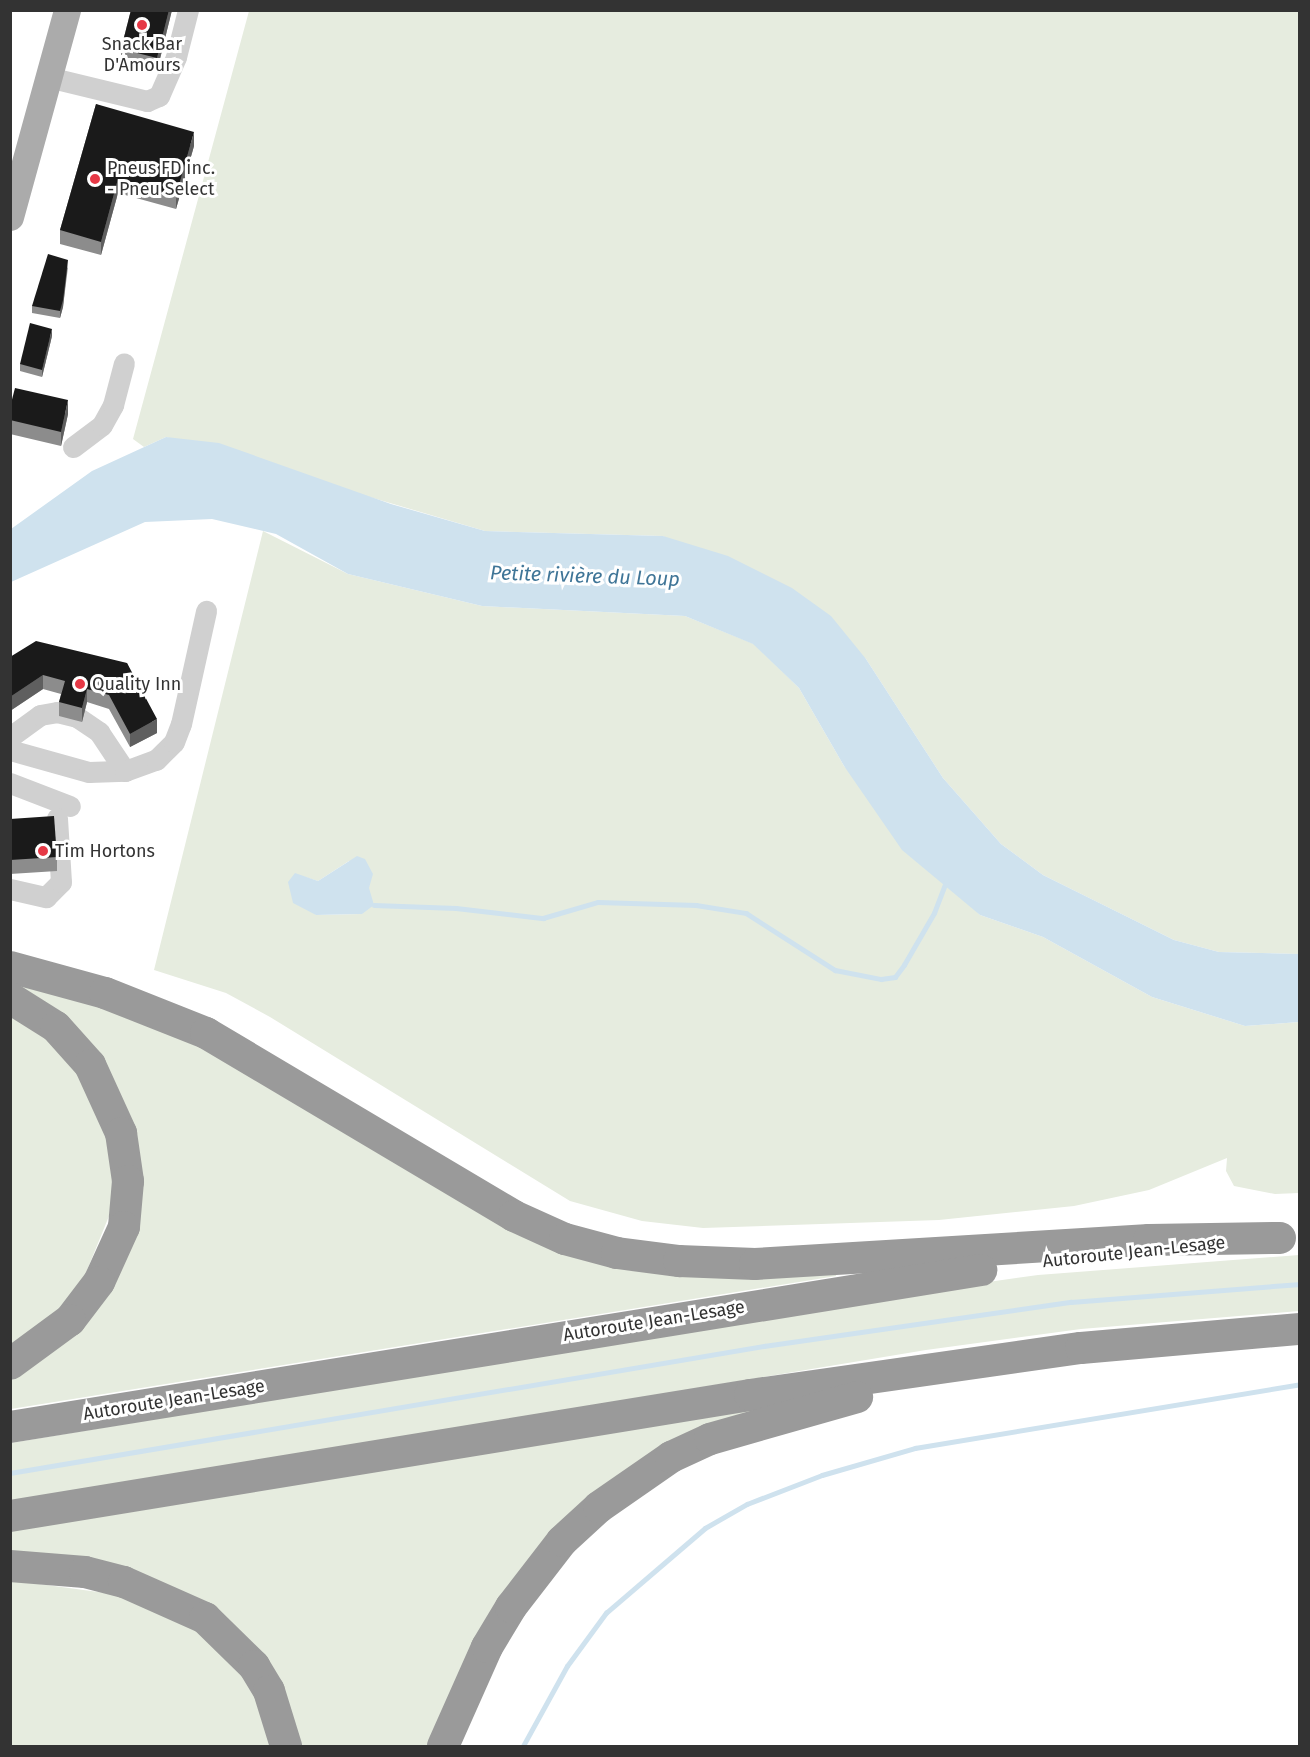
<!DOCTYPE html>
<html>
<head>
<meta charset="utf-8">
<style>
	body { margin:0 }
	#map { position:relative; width:1310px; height:1757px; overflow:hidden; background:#fff; font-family:"Fira Sans",sans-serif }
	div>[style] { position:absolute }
	.green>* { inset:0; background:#e6ecdf }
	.water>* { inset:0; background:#cfe2ee }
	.stream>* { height:4.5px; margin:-2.25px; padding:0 2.25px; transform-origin:2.25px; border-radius:2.25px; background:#cfe2ee }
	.minor>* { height:21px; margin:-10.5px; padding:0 10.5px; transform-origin:10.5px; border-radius:10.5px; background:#d0d0d0 }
	.major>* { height:27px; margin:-13.5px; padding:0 13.5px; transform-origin:13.5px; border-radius:13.5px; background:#ababab }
	.highway>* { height:32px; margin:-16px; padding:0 16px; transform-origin:16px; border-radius:16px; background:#9a9a9a }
	.wall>* { inset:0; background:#8c8c8c }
	.shaded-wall>* { inset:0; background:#5f5f5f }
	.building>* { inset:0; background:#1a1a1a }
	.dots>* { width:16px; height:16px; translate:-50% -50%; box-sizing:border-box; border:3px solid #fff; border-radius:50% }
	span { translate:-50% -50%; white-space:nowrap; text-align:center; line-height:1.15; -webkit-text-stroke:6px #fff; paint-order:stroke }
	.poi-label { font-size:18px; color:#333 }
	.left { translate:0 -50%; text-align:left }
	.street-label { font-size:18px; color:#333 }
	.water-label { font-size:20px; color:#3f7597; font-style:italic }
	.frame { position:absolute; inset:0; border:12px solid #333; pointer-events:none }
</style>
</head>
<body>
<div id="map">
	<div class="green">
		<i style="clip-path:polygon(249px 11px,1299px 11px,1299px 954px,1219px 952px,1174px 940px,1043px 875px,1001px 844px,943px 778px,866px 659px,663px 536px,485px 531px,166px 437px,144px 447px,133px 439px)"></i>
		<i style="clip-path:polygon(evenodd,263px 531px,348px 574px,482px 606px,685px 616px,754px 644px,799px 688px,844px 766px,980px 915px,1043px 937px,1152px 997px,1245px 1026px,1299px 1022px,1299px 1193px,1275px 1194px,1234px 1186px,1226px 1171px,1227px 1158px,1149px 1190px,1074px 1206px,939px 1220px,703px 1228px,642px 1221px,570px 1201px,270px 1017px,226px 993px,154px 970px,263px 531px,349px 861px,372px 874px,362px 914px,316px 915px,295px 874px,318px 881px,349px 861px)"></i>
		<i style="clip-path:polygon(10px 979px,162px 1025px,523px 1233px,836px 1270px,836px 1276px,11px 1409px,11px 1378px,90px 1313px,134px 1144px)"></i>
		<i style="clip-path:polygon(11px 1013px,44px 1034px,67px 1058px,100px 1111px,115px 1173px,109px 1216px,83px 1280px,61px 1307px,11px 1347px)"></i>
		<i style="clip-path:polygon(1299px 1255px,1299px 1311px,1081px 1329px,926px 1350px,11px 1502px,11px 1443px,932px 1290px,1038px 1275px)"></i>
		<i style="clip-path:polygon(764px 1408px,584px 1503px,432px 1746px,297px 1746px,237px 1633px,11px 1556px,11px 1531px)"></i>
		<i style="clip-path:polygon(10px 1580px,113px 1594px,175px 1616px,210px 1640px,238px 1668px,256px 1697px,273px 1746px,11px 1746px)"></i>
	</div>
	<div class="water">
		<i style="clip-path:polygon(166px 437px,219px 443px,391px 504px,485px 531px,663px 536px,728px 556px,792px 588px,831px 616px,866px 659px,943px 778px,1001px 844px,1043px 875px,1174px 940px,1219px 952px,1299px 954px,1299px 1022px,1245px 1026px,1152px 997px,1043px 937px,980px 915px,902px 850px,844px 766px,799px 688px,753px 644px,685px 616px,482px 606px,348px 574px,276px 534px,212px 519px,145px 522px,11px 582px,11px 529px,92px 471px)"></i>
		<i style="clip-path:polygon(357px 856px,365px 859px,373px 874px,369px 888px,374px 905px,362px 914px,316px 915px,293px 903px,288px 882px,295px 873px,318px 881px)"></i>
	</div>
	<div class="stream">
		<i style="left:374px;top:905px;width:82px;rotate:2.1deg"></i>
		<i style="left:456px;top:908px;width:88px;rotate:6.6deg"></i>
		<i style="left:543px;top:918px;width:57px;rotate:-16.2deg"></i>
		<i style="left:598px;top:902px;width:98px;rotate:1.8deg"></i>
		<i style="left:696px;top:905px;width:51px;rotate:9.1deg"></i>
		<i style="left:746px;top:913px;width:106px;rotate:32.6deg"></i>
		<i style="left:835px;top:970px;width:47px;rotate:11.1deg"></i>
		<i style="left:881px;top:979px;width:14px;rotate:-8deg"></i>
		<i style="left:895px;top:977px;width:15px;rotate:-53deg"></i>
		<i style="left:904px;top:965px;width:60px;rotate:-60deg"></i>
		<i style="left:934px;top:913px;width:34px;rotate:-69deg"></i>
		<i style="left:10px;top:1473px;width:765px;rotate:-9.56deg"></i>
		<i style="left:764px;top:1346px;width:310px;rotate:-8.2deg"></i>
		<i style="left:1071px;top:1302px;width:230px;rotate:-4.5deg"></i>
		<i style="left:523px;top:1746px;width:91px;rotate:-61.2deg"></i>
		<i style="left:567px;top:1666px;width:66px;rotate:-53.7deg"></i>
		<i style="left:606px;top:1613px;width:130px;rotate:-40.6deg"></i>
		<i style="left:705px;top:1528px;width:48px;rotate:-29.7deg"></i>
		<i style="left:747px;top:1504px;width:80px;rotate:-21.1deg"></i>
		<i style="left:822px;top:1475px;width:97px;rotate:-16.2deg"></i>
		<i style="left:915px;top:1448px;width:390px;rotate:-9.4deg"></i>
	</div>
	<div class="minor">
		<i style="left:48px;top:77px;width:102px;rotate:13.6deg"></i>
		<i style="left:147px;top:101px;width:13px;rotate:-23deg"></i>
		<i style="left:159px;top:96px;width:43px;rotate:-66.4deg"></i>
		<i style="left:176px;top:57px;width:49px;rotate:-75.7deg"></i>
		<i style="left:73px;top:447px;width:36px;rotate:-37deg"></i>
		<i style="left:102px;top:425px;width:23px;rotate:-61deg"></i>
		<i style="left:113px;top:405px;width:43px;rotate:-75.3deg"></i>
		<i style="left:10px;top:737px;width:37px;rotate:-36deg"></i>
		<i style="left:40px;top:715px;width:17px;rotate:-10deg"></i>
		<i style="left:57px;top:712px;width:21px;rotate:14deg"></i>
		<i style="left:77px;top:717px;width:27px;rotate:34deg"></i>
		<i style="left:99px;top:732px;width:47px;rotate:56.3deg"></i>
		<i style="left:10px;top:750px;width:82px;rotate:15.6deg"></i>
		<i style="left:89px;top:772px;width:36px;rotate:-2deg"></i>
		<i style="left:125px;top:771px;width:33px;rotate:-20deg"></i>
		<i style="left:156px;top:760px;width:25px;rotate:-45deg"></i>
		<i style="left:174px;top:742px;width:19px;rotate:-69deg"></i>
		<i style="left:181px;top:724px;width:116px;rotate:-77.5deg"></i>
		<i style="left:10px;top:783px;width:64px;rotate:21deg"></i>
		<i style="left:10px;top:889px;width:37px;rotate:13deg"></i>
		<i style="left:46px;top:897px;width:21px;rotate:-45deg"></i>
		<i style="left:61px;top:882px;width:64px;rotate:-93.6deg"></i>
	</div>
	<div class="major">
		<i style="left:10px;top:217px;width:215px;rotate:-74.6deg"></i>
	</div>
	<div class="highway">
		<i style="left:10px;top:967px;width:98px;rotate:15.3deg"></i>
		<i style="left:105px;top:993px;width:109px;rotate:21.6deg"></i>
		<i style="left:206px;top:1033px;width:358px;rotate:30.7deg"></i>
		<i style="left:514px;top:1216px;width:56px;rotate:24.3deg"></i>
		<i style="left:565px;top:1239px;width:54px;rotate:15.1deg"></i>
		<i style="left:617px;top:1253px;width:63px;rotate:7.4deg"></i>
		<i style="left:679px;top:1261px;width:76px;rotate:2.3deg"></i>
		<i style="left:755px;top:1264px;width:395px;rotate:-3.5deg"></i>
		<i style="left:1149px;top:1240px;width:131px;rotate:-0.9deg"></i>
		<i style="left:10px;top:998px;width:54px;rotate:32.2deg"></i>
		<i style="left:56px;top:1027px;width:51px;rotate:48.2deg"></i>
		<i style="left:90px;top:1065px;width:75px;rotate:65.5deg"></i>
		<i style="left:121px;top:1133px;width:49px;rotate:81.7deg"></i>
		<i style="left:128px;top:1181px;width:46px;rotate:95deg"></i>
		<i style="left:124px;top:1227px;width:60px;rotate:114.4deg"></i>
		<i style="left:99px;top:1282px;width:48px;rotate:127.3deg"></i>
		<i style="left:70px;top:1320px;width:74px;rotate:143.7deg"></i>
		<i style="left:10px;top:1427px;width:984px;rotate:-9.18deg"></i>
		<i style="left:10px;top:1516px;width:750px;rotate:-9.29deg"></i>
		<i style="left:750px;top:1395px;width:334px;rotate:-8.1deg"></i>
		<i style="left:1081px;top:1348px;width:220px;rotate:-5deg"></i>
		<i style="left:10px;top:1566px;width:75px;rotate:4.6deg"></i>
		<i style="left:85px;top:1572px;width:40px;rotate:14.4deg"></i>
		<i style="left:124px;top:1582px;width:89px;rotate:24deg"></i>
		<i style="left:205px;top:1618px;width:69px;rotate:44.4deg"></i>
		<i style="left:254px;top:1666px;width:29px;rotate:59deg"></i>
		<i style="left:269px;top:1691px;width:58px;rotate:72.8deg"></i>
		<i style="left:443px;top:1746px;width:108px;rotate:-66deg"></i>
		<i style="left:487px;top:1647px;width:47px;rotate:-59deg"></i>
		<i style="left:511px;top:1607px;width:83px;rotate:-52.3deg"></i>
		<i style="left:562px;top:1541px;width:50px;rotate:-42.6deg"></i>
		<i style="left:599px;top:1507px;width:88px;rotate:-34.8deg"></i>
		<i style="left:671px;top:1457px;width:43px;rotate:-24.8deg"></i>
		<i style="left:710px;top:1439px;width:153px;rotate:-15.9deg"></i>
	</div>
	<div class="wall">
		<i style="clip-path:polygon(131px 10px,172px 10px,157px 71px,121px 62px,121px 49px)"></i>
		<i style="clip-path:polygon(96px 104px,194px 146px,176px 209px,118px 193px,101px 255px,60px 244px,60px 230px)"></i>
		<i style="clip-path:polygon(68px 267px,63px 307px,60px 318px,32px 313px,32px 306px)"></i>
		<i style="clip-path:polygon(52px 336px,42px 377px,20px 371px,20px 364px)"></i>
		<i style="clip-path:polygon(10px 407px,68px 414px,61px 446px,10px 434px)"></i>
		<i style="clip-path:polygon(10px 657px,127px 663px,157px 733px,130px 747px,109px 709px,87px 702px,82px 722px,59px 716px,59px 702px,61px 694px,43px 689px,10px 711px)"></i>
		<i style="clip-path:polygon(10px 819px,57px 857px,57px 871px,10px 874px)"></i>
	</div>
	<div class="shaded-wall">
		<i style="clip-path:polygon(169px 10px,172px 10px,157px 71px,157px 58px)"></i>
		<i style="clip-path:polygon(194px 132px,194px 146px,176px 209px,176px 196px)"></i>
		<i style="clip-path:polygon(118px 179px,118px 193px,101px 255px,101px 242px)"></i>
		<i style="clip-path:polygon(68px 260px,63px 307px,60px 318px,60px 311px)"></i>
		<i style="clip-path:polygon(52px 329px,52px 336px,42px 377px,42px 370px)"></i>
		<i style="clip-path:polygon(68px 400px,68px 414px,61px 446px,61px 432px)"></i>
		<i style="clip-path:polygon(43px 675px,43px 689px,10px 711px,10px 697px)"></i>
		<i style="clip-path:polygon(87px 689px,87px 702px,82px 722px,82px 708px)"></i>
		<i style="clip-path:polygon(157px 719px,157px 733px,130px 747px,130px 734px)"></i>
	</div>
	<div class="building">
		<i style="clip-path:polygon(131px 10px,169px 10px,157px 58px,121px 49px)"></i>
		<i style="clip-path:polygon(96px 104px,194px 132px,176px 196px,118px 179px,101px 242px,60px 230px)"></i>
		<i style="clip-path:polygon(48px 254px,68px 260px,63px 300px,60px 311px,32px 306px)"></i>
		<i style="clip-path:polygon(30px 323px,52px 329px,42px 370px,20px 364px)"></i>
		<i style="clip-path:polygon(15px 388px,68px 400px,61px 432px,10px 420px,10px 407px)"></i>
		<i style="clip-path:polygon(36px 641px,127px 663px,157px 719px,130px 734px,109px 695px,87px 689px,82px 708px,59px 702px,65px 681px,43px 675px,10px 697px,10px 657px)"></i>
		<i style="clip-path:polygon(10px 788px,12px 807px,10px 807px)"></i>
		<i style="clip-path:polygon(54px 816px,57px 857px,10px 860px,10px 819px)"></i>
	</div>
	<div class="dots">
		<i style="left:142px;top:25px;background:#e63946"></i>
		<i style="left:95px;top:179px;background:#e63946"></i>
		<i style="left:80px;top:684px;background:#e63946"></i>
		<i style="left:43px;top:851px;background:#e63946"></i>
	</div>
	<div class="poi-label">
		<span style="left:142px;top:55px">Snack Bar<br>D'Amours</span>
		<span class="left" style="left:107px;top:179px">Pneus FD inc.<br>- Pneu Select</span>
		<span class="left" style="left:92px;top:684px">Quality Inn</span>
		<span class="left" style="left:55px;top:851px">Tim Hortons</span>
	</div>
	<div class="street-label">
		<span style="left:1134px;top:1252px;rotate:-6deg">Autoroute Jean-Lesage</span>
		<span style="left:654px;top:1321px;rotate:-9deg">Autoroute Jean-Lesage</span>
		<span style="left:174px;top:1400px;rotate:-9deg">Autoroute Jean-Lesage</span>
	</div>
	<div class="water-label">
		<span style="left:585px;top:576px;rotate:2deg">Petite rivière du Loup</span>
	</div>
	<div class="frame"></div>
</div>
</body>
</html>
